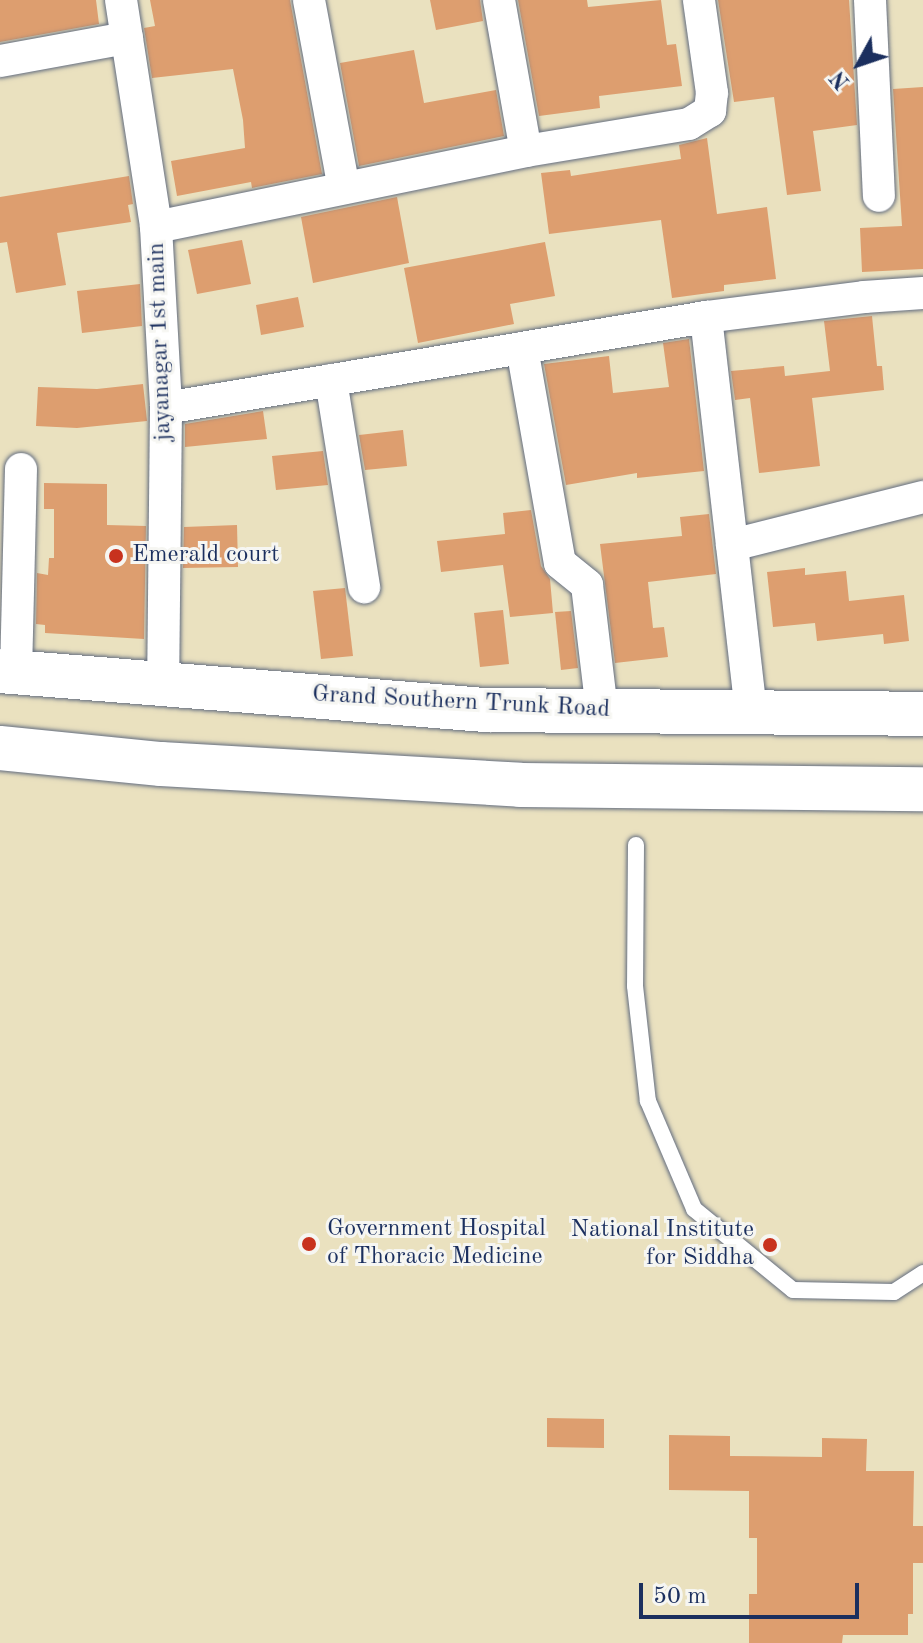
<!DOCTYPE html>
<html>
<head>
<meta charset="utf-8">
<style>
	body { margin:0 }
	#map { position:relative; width:923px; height:1643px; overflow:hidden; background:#eae1bf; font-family:"Old Standard TT",serif }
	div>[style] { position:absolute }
	.building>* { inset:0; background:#dd9e6f }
	.roads { filter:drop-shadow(0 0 2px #636d80) drop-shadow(0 0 2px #636d80) }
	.service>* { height:16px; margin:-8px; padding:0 8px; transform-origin:8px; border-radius:8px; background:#fff }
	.minor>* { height:32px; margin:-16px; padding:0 16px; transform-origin:16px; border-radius:16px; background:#fff }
	.primary>* { height:44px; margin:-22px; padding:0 22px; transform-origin:22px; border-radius:22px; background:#fff }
	.dots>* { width:22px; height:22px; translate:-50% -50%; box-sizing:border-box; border:4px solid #f6f6f2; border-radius:50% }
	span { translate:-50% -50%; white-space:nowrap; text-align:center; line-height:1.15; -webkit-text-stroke:6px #f6f6f2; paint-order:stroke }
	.street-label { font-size:24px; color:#1b2f5e }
	.poi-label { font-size:24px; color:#1b2f5e }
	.left { translate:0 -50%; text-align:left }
	.right { translate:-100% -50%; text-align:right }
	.north { position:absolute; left:819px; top:24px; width:80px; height:80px; -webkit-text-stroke:6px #f6f6f2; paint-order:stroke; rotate:230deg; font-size:22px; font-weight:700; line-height:32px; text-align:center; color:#1b2f5e }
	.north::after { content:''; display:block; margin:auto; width:28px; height:36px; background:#1b2f5e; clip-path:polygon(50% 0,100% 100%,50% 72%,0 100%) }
	.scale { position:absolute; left:639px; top:1583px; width:220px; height:36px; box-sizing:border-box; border:4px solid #1b2f5e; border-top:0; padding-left:10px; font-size:24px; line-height:28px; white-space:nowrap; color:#1b2f5e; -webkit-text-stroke:6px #f6f6f2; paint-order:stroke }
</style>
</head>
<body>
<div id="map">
	<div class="building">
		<i style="clip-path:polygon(0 0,96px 0,99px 24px,0 42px)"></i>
		<i style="clip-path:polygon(150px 0,290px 0,322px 174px,252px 188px,251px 182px,177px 196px,171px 161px,245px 148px,243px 120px,233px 69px,152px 78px,144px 28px,155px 26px)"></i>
		<i style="clip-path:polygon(430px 0,480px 0,483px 21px,436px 30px)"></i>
		<i style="clip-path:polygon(518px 0,587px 0,588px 7px,661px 0,667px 45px,676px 44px,682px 86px,599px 96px,600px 108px,539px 116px)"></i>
		<i style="clip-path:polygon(718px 0,849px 0,857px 125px,813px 131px,821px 191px,787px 195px,774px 97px,734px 102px)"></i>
		<i style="clip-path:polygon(414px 50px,424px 103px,496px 90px,504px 136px,359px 166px,340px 63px)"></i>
		<i style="clip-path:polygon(923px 87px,923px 269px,862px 272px,860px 228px,902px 226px,893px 89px)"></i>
		<i style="clip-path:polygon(707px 138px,717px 214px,767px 207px,776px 279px,724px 285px,724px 291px,672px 298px,661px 220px,549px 234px,541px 173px,570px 170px,571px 176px,681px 159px,679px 145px)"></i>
		<i style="clip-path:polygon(129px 176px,133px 204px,128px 205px,131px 222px,57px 233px,66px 285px,16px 293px,7px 242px,0 243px,0 197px)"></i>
		<i style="clip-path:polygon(397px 197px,409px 263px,313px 283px,301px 217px)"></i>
		<i style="clip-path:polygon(242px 240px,251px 284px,197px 294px,188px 250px)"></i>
		<i style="clip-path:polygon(545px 242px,555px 296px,510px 304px,514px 324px,418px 343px,404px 268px)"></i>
		<i style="clip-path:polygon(140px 284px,142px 326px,82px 333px,77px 291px)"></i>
		<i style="clip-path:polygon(298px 297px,304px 327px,261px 335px,256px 305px)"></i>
		<i style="clip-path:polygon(872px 316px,877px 366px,882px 366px,884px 390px,812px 398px,820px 466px,759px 473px,750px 398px,735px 400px,731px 371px,784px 366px,785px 376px,830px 371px,824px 321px)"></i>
		<i style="clip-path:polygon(689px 339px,704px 471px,637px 478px,637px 473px,566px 485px,544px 364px,609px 356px,613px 393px,669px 387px,663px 343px)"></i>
		<i style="clip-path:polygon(143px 384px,147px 421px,77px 428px,36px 426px,38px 387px,97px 389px)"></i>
		<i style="clip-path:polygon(263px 411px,267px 439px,185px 447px,185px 424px)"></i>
		<i style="clip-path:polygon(403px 430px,407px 466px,365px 470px,359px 435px)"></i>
		<i style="clip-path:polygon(323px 451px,328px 485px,276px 490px,272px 456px)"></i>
		<i style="clip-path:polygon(44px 483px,107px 484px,107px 525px,146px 526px,144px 639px,45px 633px,45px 625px,36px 624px,37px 573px,48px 575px,49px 558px,54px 558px,54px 509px,44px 509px)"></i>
		<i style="clip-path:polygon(531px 510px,541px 566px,550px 579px,553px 613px,510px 617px,503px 565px,441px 572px,437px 541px,505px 534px,503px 513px)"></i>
		<i style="clip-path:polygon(709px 514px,716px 574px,648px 582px,653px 628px,664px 627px,668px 657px,615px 663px,600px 544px,682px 536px,680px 517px)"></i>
		<i style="clip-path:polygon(237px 525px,238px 567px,183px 568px,184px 527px)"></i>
		<i style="clip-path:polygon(805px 568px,805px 575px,846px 571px,849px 601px,904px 595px,909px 641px,884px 644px,883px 634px,817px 641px,815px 623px,773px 627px,767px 572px)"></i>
		<i style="clip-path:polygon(345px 588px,353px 656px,321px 659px,313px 591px)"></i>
		<i style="clip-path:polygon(503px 610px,509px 664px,480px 667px,474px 613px)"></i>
		<i style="clip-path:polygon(571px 611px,578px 668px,561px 670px,555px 612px)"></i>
		<i style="clip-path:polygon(547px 1418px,604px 1419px,604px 1448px,547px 1447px)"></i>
		<i style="clip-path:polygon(669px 1435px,730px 1436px,730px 1456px,822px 1457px,822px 1438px,867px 1439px,866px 1471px,914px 1471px,913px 1526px,923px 1526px,923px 1563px,913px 1563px,913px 1614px,908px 1614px,908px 1635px,843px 1635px,842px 1643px,749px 1643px,749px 1594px,757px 1594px,757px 1538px,749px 1538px,749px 1491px,669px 1490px)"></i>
	</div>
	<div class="roads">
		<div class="service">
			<i style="left:636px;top:845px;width:141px;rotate:90.4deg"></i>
			<i style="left:635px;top:986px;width:116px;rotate:83.6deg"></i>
			<i style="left:648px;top:1101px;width:117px;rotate:66.9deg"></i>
			<i style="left:694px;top:1209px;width:128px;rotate:39.3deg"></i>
			<i style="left:793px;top:1290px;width:101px;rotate:1.1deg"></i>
			<i style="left:894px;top:1292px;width:35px;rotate:-33deg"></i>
		</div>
		<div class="minor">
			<i style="left:121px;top:0;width:230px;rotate:81.2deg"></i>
			<i style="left:156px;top:227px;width:181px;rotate:86.8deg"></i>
			<i style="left:166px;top:408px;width:278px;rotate:90.6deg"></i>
			<i style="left:309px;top:0;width:191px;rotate:79.5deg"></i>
			<i style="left:499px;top:0;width:153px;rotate:79.9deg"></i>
			<i style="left:870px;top:0;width:196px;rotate:87.4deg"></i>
			<i style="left:0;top:61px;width:129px;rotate:-10.3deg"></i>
			<i style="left:156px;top:227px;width:378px;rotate:-11.6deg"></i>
			<i style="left:526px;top:151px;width:165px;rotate:-9.4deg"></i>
			<i style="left:689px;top:124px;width:25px;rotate:-32deg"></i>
			<i style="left:710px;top:111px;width:18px;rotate:-84deg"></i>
			<i style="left:712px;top:93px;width:94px;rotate:-98deg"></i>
			<i style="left:706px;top:317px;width:398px;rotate:83.5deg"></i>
			<i style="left:522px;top:348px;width:218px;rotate:80deg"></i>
			<i style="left:560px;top:563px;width:35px;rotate:39deg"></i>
			<i style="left:587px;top:585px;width:127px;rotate:83.2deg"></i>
			<i style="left:331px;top:380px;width:210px;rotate:80.9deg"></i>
			<i style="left:166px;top:408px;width:548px;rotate:-9.57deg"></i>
			<i style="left:706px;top:317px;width:159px;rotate:-7.2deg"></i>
			<i style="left:864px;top:297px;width:59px;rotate:-3.9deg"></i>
			<i style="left:732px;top:545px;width:197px;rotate:-14.1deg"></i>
			<i style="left:16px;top:673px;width:204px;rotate:-88.6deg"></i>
		</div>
		<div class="primary">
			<i style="left:0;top:671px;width:489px;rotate:4.6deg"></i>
			<i style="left:487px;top:710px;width:436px;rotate:0.5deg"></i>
			<i style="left:0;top:748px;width:162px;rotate:5.7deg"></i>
			<i style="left:161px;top:764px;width:360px;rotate:3.3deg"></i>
			<i style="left:520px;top:785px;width:403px;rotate:0.6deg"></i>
		</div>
	</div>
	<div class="dots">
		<i style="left:116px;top:556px;background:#c8321e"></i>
		<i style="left:309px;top:1244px;background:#c8321e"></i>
		<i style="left:770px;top:1245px;background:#c8321e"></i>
	</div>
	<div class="street-label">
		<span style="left:161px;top:342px;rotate:-92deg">jayanagar 1st main</span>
		<span style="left:461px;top:703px;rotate:3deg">Grand Southern Trunk Road</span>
	</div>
	<div class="poi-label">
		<span class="left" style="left:132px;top:556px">Emerald court</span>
		<span class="left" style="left:327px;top:1244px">Government Hospital<br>of Thoracic Medicine</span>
		<span class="right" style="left:754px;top:1245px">National Institute<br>for Siddha</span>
	</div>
	<div class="north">N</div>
	<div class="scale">50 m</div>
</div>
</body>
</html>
